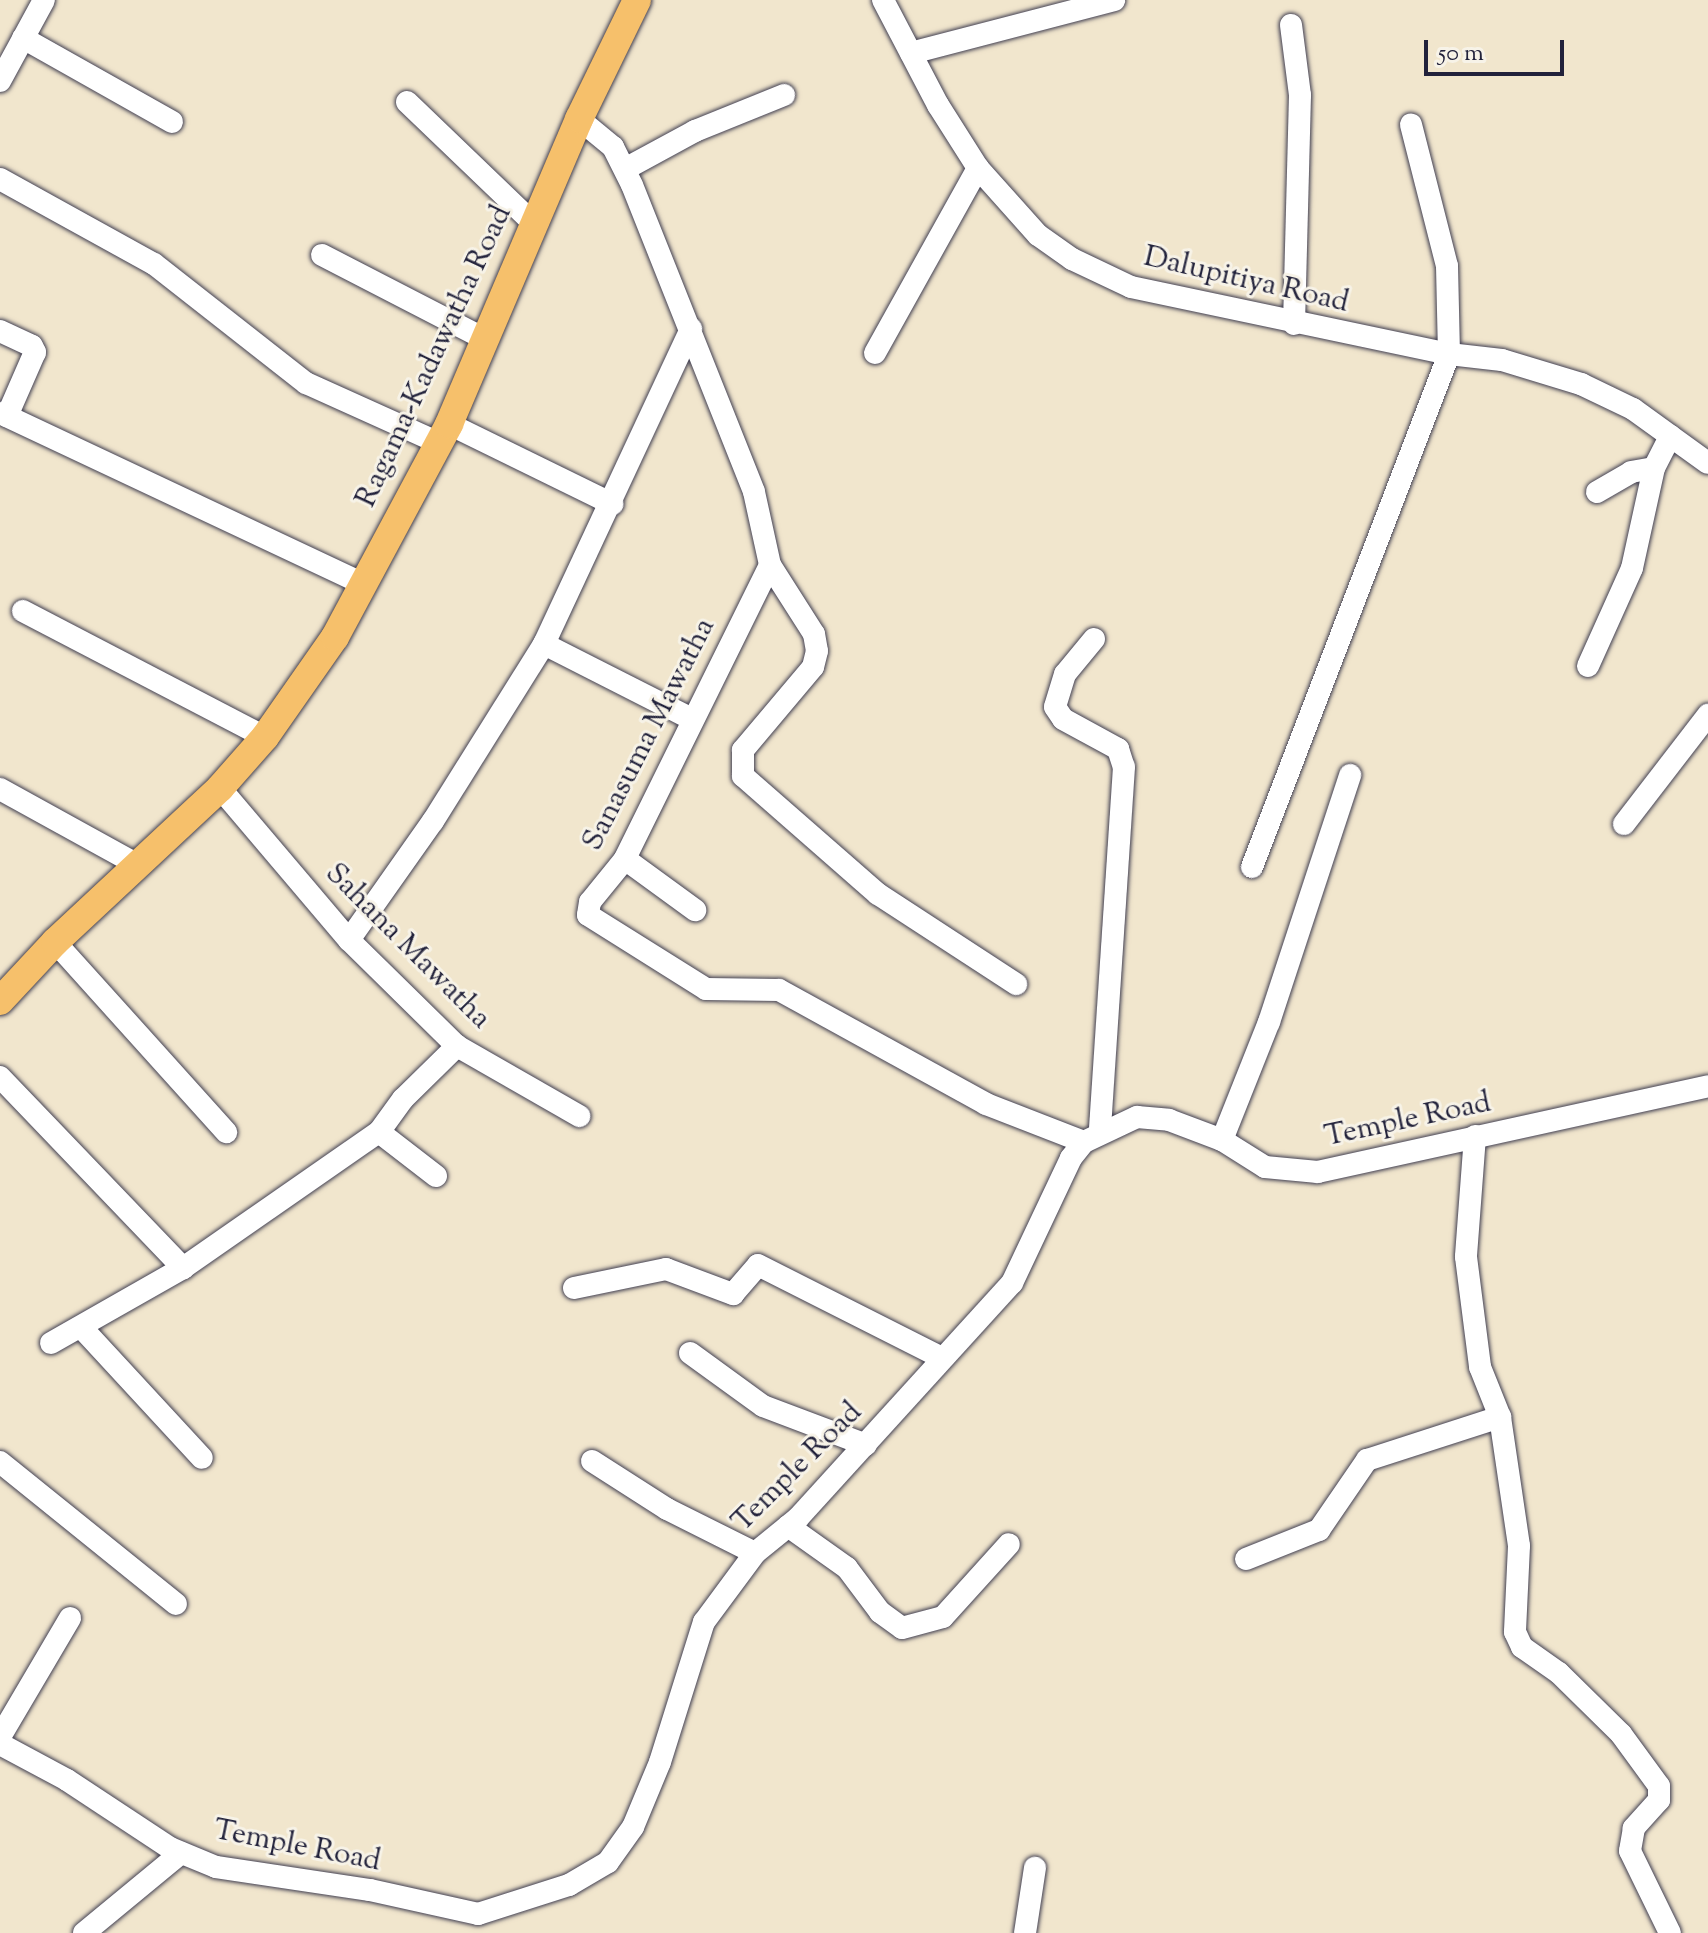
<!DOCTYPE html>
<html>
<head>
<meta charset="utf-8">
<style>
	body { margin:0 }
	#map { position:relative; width:1708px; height:1933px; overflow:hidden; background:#f1e6cd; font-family:"Sorts Mill Goudy",serif }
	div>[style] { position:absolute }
	.roads { filter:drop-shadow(0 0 2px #413f51) drop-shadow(0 0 2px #413f51) }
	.minor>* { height:22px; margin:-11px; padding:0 11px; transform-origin:11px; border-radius:11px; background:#fff }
	.major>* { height:28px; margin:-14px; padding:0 14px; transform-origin:14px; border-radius:14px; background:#f6c06b }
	span { translate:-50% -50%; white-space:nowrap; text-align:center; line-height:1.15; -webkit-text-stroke:6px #f7f3e8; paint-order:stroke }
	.street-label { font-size:30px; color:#22223b }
	.scale { position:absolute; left:1424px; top:40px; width:140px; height:36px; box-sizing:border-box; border:4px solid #22223b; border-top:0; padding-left:10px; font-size:24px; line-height:28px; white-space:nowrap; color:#22223b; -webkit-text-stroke:6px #f7f3e8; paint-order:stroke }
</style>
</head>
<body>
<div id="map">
	<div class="roads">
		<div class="minor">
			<i style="left:883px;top:0;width:119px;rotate:62.4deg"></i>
			<i style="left:938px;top:105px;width:75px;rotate:57.6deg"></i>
			<i style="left:978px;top:168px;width:90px;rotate:48.2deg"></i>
			<i style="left:1038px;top:235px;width:42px;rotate:35.2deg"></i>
			<i style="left:1072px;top:259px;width:65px;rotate:25.4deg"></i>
			<i style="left:1131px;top:287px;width:325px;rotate:11.9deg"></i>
			<i style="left:1449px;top:354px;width:53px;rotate:6.5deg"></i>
			<i style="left:1502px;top:360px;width:83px;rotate:16.9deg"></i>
			<i style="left:1581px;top:384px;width:58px;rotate:25.7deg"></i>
			<i style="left:1633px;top:409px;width:92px;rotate:35.8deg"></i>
			<i style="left:1291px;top:25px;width:71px;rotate:82.7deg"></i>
			<i style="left:1300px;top:95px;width:229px;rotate:91.5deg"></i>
			<i style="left:23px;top:38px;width:171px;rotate:29.4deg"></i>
			<i style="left:911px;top:53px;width:210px;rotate:-14.6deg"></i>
			<i style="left:0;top:81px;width:92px;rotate:-61.5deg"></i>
			<i style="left:407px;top:102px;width:176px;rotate:43.8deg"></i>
			<i style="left:579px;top:119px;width:44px;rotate:39.5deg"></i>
			<i style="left:613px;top:147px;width:42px;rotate:63.4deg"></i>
			<i style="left:632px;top:185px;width:330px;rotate:68.3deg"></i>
			<i style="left:754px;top:492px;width:75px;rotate:77.6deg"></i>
			<i style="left:770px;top:565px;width:328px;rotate:116.3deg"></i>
			<i style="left:625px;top:859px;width:55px;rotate:129.1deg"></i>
			<i style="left:590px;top:902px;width:13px;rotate:99deg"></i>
			<i style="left:588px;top:915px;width:139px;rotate:32.1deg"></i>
			<i style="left:706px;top:989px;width:73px;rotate:0.8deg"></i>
			<i style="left:779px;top:990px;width:236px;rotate:28.8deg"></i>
			<i style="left:986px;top:1104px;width:105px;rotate:21.2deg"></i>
			<i style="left:625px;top:169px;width:80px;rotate:-28.5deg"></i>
			<i style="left:695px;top:131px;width:96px;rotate:-22deg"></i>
			<i style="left:0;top:179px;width:176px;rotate:28.9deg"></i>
			<i style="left:154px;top:264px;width:193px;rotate:38.1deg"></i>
			<i style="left:306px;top:383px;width:146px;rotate:24.3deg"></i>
			<i style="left:322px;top:255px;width:181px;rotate:27.3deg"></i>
			<i style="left:0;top:331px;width:35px;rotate:25deg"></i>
			<i style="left:32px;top:346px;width:7px;rotate:63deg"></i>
			<i style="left:35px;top:352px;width:70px;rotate:113.6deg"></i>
			<i style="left:875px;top:353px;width:212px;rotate:-60.9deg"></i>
			<i style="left:0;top:413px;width:403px;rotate:25.2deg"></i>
			<i style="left:449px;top:424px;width:182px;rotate:26.1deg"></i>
			<i style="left:1597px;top:492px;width:39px;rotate:-30deg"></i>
			<i style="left:1631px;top:472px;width:23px;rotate:-10deg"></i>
			<i style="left:770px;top:565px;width:82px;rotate:57.5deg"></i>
			<i style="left:814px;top:634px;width:17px;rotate:80deg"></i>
			<i style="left:817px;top:651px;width:16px;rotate:104deg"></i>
			<i style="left:813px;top:667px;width:109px;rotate:130.1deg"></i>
			<i style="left:743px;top:750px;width:26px;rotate:90deg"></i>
			<i style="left:743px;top:776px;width:179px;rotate:41.2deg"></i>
			<i style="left:878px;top:894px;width:165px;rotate:33.1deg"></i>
			<i style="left:23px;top:611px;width:273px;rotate:27.5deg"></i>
			<i style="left:1094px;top:639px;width:45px;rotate:129.6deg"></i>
			<i style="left:1065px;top:674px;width:34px;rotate:107deg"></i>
			<i style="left:1055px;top:707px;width:14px;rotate:56deg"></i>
			<i style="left:1063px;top:719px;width:63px;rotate:28.6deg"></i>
			<i style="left:1118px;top:749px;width:19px;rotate:72deg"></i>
			<i style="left:1124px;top:767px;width:365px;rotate:93.8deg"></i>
			<i style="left:544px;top:644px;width:166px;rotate:26.9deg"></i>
			<i style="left:1588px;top:666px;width:107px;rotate:-65.8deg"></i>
			<i style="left:1632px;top:568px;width:102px;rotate:-77.6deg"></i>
			<i style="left:1654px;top:468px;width:36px;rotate:-63deg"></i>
			<i style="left:220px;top:788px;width:199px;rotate:49.7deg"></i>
			<i style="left:349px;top:940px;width:151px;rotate:44.5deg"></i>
			<i style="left:457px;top:1046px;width:141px;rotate:29.8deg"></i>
			<i style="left:0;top:789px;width:155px;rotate:28.9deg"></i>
			<i style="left:1624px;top:824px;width:138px;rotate:-52.4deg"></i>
			<i style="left:625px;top:859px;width:87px;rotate:36.1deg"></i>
			<i style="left:1252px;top:867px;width:550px;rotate:-68.99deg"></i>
			<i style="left:1449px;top:354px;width:88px;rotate:-91.3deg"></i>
			<i style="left:1447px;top:266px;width:146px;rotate:-104.3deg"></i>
			<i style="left:349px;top:940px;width:146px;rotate:-54.8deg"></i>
			<i style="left:433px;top:821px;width:209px;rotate:-57.9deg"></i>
			<i style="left:544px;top:644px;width:348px;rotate:-65deg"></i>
			<i style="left:55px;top:942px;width:256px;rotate:48deg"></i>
			<i style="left:0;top:1077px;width:265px;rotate:46.2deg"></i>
			<i style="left:1475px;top:1136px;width:121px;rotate:94.3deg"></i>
			<i style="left:1466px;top:1257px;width:111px;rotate:82.7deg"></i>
			<i style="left:1480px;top:1367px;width:54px;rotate:68.2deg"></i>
			<i style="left:1500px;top:1417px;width:130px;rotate:81.6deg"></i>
			<i style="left:1519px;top:1546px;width:86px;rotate:92.7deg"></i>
			<i style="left:1515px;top:1632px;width:17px;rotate:65deg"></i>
			<i style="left:1522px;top:1647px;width:45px;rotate:35.1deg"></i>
			<i style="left:1559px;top:1673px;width:87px;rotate:44.5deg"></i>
			<i style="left:1621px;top:1734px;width:64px;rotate:53.8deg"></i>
			<i style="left:1659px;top:1786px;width:14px;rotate:90deg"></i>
			<i style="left:1659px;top:1800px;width:38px;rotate:132deg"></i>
			<i style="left:1634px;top:1828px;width:23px;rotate:100deg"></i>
			<i style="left:1630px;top:1851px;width:91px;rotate:64deg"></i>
			<i style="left:1222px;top:1140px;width:127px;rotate:-68.3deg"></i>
			<i style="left:1269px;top:1022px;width:260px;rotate:-71.8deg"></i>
			<i style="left:436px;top:1176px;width:72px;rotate:-142.3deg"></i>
			<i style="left:379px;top:1132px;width:41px;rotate:-54deg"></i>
			<i style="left:403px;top:1099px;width:76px;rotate:-44.5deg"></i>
			<i style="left:574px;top:1288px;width:94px;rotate:-11.7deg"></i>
			<i style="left:666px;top:1269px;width:72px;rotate:20.5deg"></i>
			<i style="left:733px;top:1294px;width:38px;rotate:-49deg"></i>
			<i style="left:758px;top:1265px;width:204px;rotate:26.8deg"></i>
			<i style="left:81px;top:1327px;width:178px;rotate:47.3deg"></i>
			<i style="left:51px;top:1343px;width:152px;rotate:-29.6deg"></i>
			<i style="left:183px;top:1268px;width:239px;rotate:-34.8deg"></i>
			<i style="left:690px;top:1353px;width:90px;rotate:36deg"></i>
			<i style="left:763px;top:1406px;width:110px;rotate:20.7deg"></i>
			<i style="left:592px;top:1461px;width:89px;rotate:32.6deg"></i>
			<i style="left:667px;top:1509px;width:98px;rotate:26.6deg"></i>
			<i style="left:0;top:1462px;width:226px;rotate:38.9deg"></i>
			<i style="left:788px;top:1526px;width:72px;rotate:35.4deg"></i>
			<i style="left:847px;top:1568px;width:55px;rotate:53.1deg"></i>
			<i style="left:880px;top:1612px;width:27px;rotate:36deg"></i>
			<i style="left:902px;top:1628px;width:42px;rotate:-15deg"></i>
			<i style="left:943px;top:1617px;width:98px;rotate:-47.9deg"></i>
			<i style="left:1246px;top:1559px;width:79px;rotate:-21.7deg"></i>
			<i style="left:1319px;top:1530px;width:85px;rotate:-55.6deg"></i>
			<i style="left:1367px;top:1460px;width:140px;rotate:-17.9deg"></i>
			<i style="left:0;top:1737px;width:138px;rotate:-59.5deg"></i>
			<i style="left:0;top:1744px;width:76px;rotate:28.2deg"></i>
			<i style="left:67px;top:1780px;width:123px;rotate:33.4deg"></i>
			<i style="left:170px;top:1848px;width:50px;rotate:22.4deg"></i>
			<i style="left:216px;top:1867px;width:156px;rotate:8.5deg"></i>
			<i style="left:370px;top:1890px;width:111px;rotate:12.5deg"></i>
			<i style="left:478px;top:1914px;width:96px;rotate:-17.7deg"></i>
			<i style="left:569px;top:1885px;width:45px;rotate:-30.5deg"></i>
			<i style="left:608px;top:1862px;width:43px;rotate:-54.5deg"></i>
			<i style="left:633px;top:1827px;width:70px;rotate:-67.4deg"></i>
			<i style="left:660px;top:1762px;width:147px;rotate:-72.6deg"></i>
			<i style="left:704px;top:1622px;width:86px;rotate:-53.5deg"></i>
			<i style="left:755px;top:1553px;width:55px;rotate:-39.1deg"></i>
			<i style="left:798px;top:1518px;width:318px;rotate:-47.7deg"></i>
			<i style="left:1012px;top:1283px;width:138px;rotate:-64.7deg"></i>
			<i style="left:1071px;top:1158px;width:21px;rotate:-51deg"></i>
			<i style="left:1084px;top:1142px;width:59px;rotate:-25.3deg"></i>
			<i style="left:1137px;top:1117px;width:32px;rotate:5deg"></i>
			<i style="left:1169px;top:1120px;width:57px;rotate:20.7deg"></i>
			<i style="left:1222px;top:1140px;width:51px;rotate:32.1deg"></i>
			<i style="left:1265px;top:1167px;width:53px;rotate:5.4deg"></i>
			<i style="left:1318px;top:1172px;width:399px;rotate:-12.4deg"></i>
			<i style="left:84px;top:1933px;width:126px;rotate:-39.5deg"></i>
			<i style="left:1025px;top:1933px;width:66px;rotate:-81.3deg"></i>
		</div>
		<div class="major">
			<i style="left:0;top:1001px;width:81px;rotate:-47deg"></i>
			<i style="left:55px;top:942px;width:226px;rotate:-43deg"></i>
			<i style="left:220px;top:788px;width:68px;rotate:-48.6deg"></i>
			<i style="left:265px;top:737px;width:122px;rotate:-55deg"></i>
			<i style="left:335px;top:637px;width:242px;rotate:-61.8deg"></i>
			<i style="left:449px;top:424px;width:332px;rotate:-66.9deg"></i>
			<i style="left:579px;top:119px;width:132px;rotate:-64deg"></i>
		</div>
	</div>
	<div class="street-label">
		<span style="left:1246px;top:281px;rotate:13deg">Dalupitiya Road</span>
		<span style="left:435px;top:357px;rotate:-65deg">Ragama-Kadawatha Road</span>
		<span style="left:650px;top:735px;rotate:-63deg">Sanasuma Mawatha</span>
		<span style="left:407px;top:947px;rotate:45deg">Sahana Mawatha</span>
		<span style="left:1408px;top:1121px;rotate:-12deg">Temple Road</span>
		<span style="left:798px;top:1468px;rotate:-45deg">Temple Road</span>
		<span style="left:297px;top:1847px;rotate:11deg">Temple Road</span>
	</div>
	<div class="scale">50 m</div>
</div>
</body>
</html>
